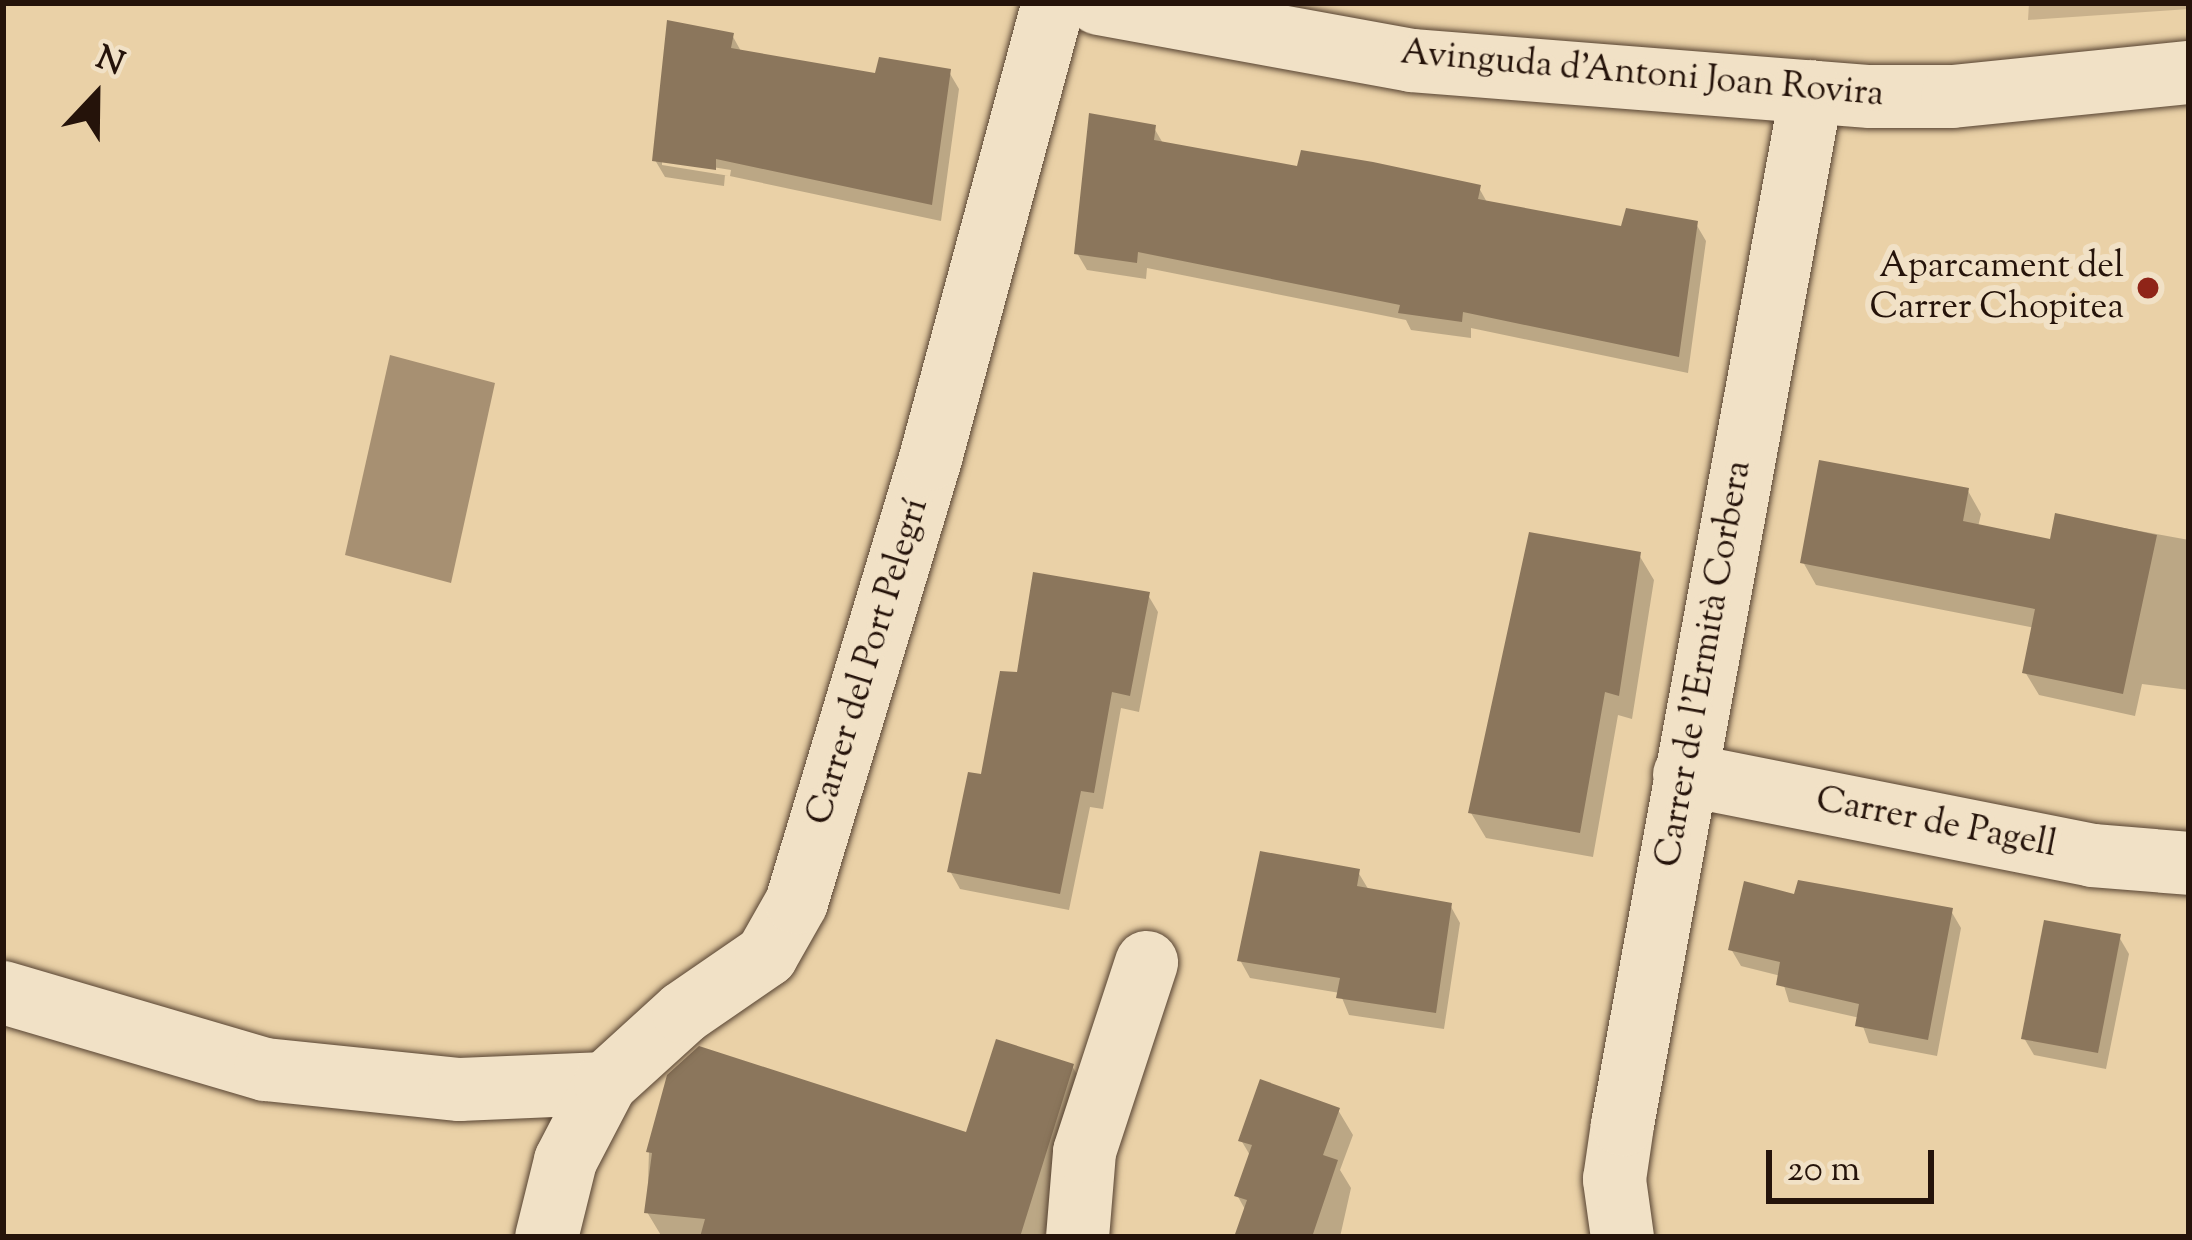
<!DOCTYPE html>
<html>
<head>
<meta charset="utf-8">
<style>
	body { margin:0 }
	#map { position:relative; width:2192px; height:1240px; overflow:hidden; background:#ead1a7; font-family:"Sorts Mill Goudy",serif }
	div>[style] { position:absolute }
	.green>* { inset:0; background:#c9b18c }
	.water>* { inset:0; background:#a79072 }
	.shadow>* { inset:0; background:#0003 }
	.building>* { inset:0; background:#8b765c }
	.roads { filter:drop-shadow(0 0 3px #564231) drop-shadow(0 0 3px #564231) }
	.minor>* { height:63px; margin:-31.5px; padding:0 31.5px; transform-origin:31.5px; border-radius:31.5px; background:#f1e1c6 }
	.dots>* { width:33px; height:33px; translate:-50% -50%; box-sizing:border-box; border:6px solid #f1e1c6; border-radius:50% }
	span { translate:-50% -50%; white-space:nowrap; text-align:center; line-height:1.15; -webkit-text-stroke:12px #f1e1c6; paint-order:stroke }
	.street-label { font-size:36px; color:#25130a }
	.poi-label { font-size:36px; color:#25130a }
	.right { translate:-100% -50%; text-align:right }
	.frame { position:absolute; inset:0; border:6px solid #25130a; pointer-events:none }
	.north { position:absolute; left:36px; top:36px; width:120px; height:120px; -webkit-text-stroke:9px #f1e1c6; paint-order:stroke; rotate:22deg; font-size:33px; font-weight:700; line-height:48px; text-align:center; color:#25130a }
	.north::after { content:''; display:block; margin:auto; width:42px; height:54px; background:#25130a; clip-path:polygon(50% 0,100% 100%,50% 72%,0 100%) }
	.scale { position:absolute; left:1766px; top:1150px; width:168px; height:54px; box-sizing:border-box; border:6px solid #25130a; border-top:0; padding-left:15px; font-size:36px; line-height:42px; white-space:nowrap; color:#25130a; -webkit-text-stroke:9px #f1e1c6; paint-order:stroke }
</style>
</head>
<body>
<div id="map">
	<div class="green">
		<i style="clip-path:polygon(2029px 3px,2189px 3px,2189px 9px,2028px 20px)"></i>
	</div>
	<div class="water">
		<i style="clip-path:polygon(390px 355px,495px 383px,451px 583px,345px 555px)"></i>
	</div>
	<div class="shadow">
		<i style="clip-path:polygon(evenodd,732px 35px,742px 53px,877px 77px,949px 72px,959px 89px,941px 221px,725px 175px,724px 186px,665px 177px,655px 160px,732px 35px,662px 159px,731px 170px,730px 176px,662px 165px,662px 159px)"></i>
		<i style="clip-path:polygon(1154px 128px,1164px 145px,1299px 170px,1479px 188px,1488px 204px,1623px 229px,1696px 224px,1706px 241px,1688px 373px,1471px 328px,1471px 338px,1411px 330px,1406px 320px,1147px 268px,1146px 279px,1087px 270px,1077px 253px)"></i>
		<i style="clip-path:polygon(1968px 491px,1981px 514px,1978px 527px,2052px 542px,2058px 516px,2189px 540px,2189px 690px,2142px 684px,2135px 716px,2039px 695px,2025px 672px,2035px 628px,1816px 585px,1803px 562px)"></i>
		<i style="clip-path:polygon(1639px 555px,1654px 580px,1632px 719px,1618px 715px,1593px 857px,1486px 838px,1471px 813px)"></i>
		<i style="clip-path:polygon(1148px 595px,1158px 612px,1139px 712px,1121px 708px,1103px 809px,1090px 807px,1069px 910px,960px 889px,950px 871px,1020px 676px)"></i>
		<i style="clip-path:polygon(1358px 872px,1370px 892px,1450px 905px,1460px 923px,1444px 1029px,1349px 1015px,1340px 993px,1250px 978px,1240px 960px)"></i>
		<i style="clip-path:polygon(1797px 897px,1951px 911px,1961px 928px,1937px 1056px,1869px 1043px,1860px 1018px,1789px 1002px,1781px 976px,1741px 966px,1731px 949px)"></i>
		<i style="clip-path:polygon(2119px 937px,2129px 954px,2106px 1069px,2034px 1055px,2024px 1038px)"></i>
		<i style="clip-path:polygon(1072px 1066px,1089px 1095px,1044px 1237px,662px 1237px,647px 1212px,649px 1151px,968px 1135px)"></i>
		<i style="clip-path:polygon(1338px 1110px,1353px 1135px,1340px 1170px,1351px 1188px,1340px 1237px,1237px 1237px,1246px 1211px,1237px 1195px,1251px 1157px,1241px 1140px)"></i>
	</div>
	<div class="building">
		<i style="clip-path:polygon(667px 20px,734px 33px,731px 48px,875px 73px,879px 57px,951px 69px,932px 205px,716px 159px,716px 170px,652px 161px)"></i>
		<i style="clip-path:polygon(1089px 113px,1156px 125px,1154px 140px,1297px 166px,1301px 150px,1373px 162px,1481px 185px,1478px 199px,1621px 226px,1626px 208px,1698px 221px,1679px 357px,1463px 312px,1462px 322px,1398px 313px,1400px 305px,1138px 252px,1137px 263px,1074px 254px)"></i>
		<i style="clip-path:polygon(1819px 460px,1969px 488px,1963px 521px,2050px 539px,2055px 513px,2157px 535px,2123px 694px,2022px 673px,2035px 609px,1800px 563px)"></i>
		<i style="clip-path:polygon(1529px 532px,1641px 552px,1619px 696px,1605px 692px,1580px 833px,1468px 813px)"></i>
		<i style="clip-path:polygon(1033px 572px,1150px 592px,1130px 696px,1112px 692px,1094px 793px,1081px 791px,1060px 894px,947px 872px,968px 772px,981px 774px,1000px 671px,1017px 672px)"></i>
		<i style="clip-path:polygon(1260px 851px,1360px 869px,1357px 886px,1452px 903px,1436px 1013px,1336px 998px,1340px 978px,1237px 961px)"></i>
		<i style="clip-path:polygon(1798px 880px,1953px 908px,1928px 1040px,1855px 1026px,1859px 1004px,1776px 985px,1780px 962px,1728px 950px,1744px 881px,1794px 894px)"></i>
		<i style="clip-path:polygon(2044px 920px,2121px 934px,2098px 1053px,2021px 1039px)"></i>
		<i style="clip-path:polygon(996px 1039px,1074px 1064px,1020px 1237px,700px 1237px,705px 1219px,644px 1213px,652px 1153px,646px 1152px,667px 1075px,699px 1046px,966px 1132px)"></i>
		<i style="clip-path:polygon(1260px 1079px,1340px 1108px,1323px 1155px,1338px 1160px,1312px 1237px,1234px 1237px,1247px 1200px,1234px 1196px,1252px 1145px,1238px 1141px)"></i>
	</div>
	<div class="roads">
		<div class="minor">
			<i style="left:1098px;top:3px;width:318px;rotate:10.3deg"></i>
			<i style="left:1411px;top:60px;width:460px;rotate:4.5deg"></i>
			<i style="left:1870px;top:96px;width:82px"></i>
			<i style="left:1952px;top:96px;width:238px;rotate:-5.8deg"></i>
			<i style="left:1684px;top:774px;width:416px;rotate:11.2deg"></i>
			<i style="left:2092px;top:855px;width:97px;rotate:4.7deg"></i>
			<i style="left:3px;top:992px;width:273px;rotate:16.4deg"></i>
			<i style="left:265px;top:1069px;width:195px;rotate:5.9deg"></i>
			<i style="left:459px;top:1089px;width:146px;rotate:-2.4deg"></i>
			<i style="left:546px;top:1237px;width:79px;rotate:-76.1deg"></i>
			<i style="left:565px;top:1160px;width:87px;rotate:-62.5deg"></i>
			<i style="left:605px;top:1083px;width:105px;rotate:-42.3deg"></i>
			<i style="left:683px;top:1012px;width:101px;rotate:-34.5deg"></i>
			<i style="left:766px;top:955px;width:61px;rotate:-60.5deg"></i>
			<i style="left:796px;top:902px;width:464px;rotate:-73.2deg"></i>
			<i style="left:930px;top:458px;width:471px;rotate:-74.9deg"></i>
			<i style="left:1077px;top:1237px;width:86px;rotate:-85.3deg"></i>
			<i style="left:1084px;top:1151px;width:199px;rotate:-71.8deg"></i>
			<i style="left:1622px;top:1237px;width:59px;rotate:-97.9deg"></i>
			<i style="left:1614px;top:1179px;width:56px;rotate:-81.7deg"></i>
			<i style="left:1622px;top:1124px;width:1050px;rotate:-79.63deg"></i>
		</div>
	</div>
	<div class="dots">
		<i style="left:2148px;top:288px;background:#8f2418"></i>
	</div>
	<div class="street-label">
		<span style="left:1642px;top:75px;rotate:5deg">Avinguda d'Antoni Joan Rovira</span>
		<span style="left:869px;top:662px;rotate:-73deg">Carrer del Port Pelegrí</span>
		<span style="left:1705px;top:664px;rotate:-80deg">Carrer de l'Ermità Corbera</span>
		<span style="left:1936px;top:824px;rotate:11deg">Carrer de Pagell</span>
	</div>
	<div class="poi-label">
		<span class="right" style="left:2124px;top:288px">Aparcament del<br>Carrer Chopitea</span>
	</div>
	<div class="frame"></div>
	<div class="north">N</div>
	<div class="scale">20 m</div>
</div>
</body>
</html>
